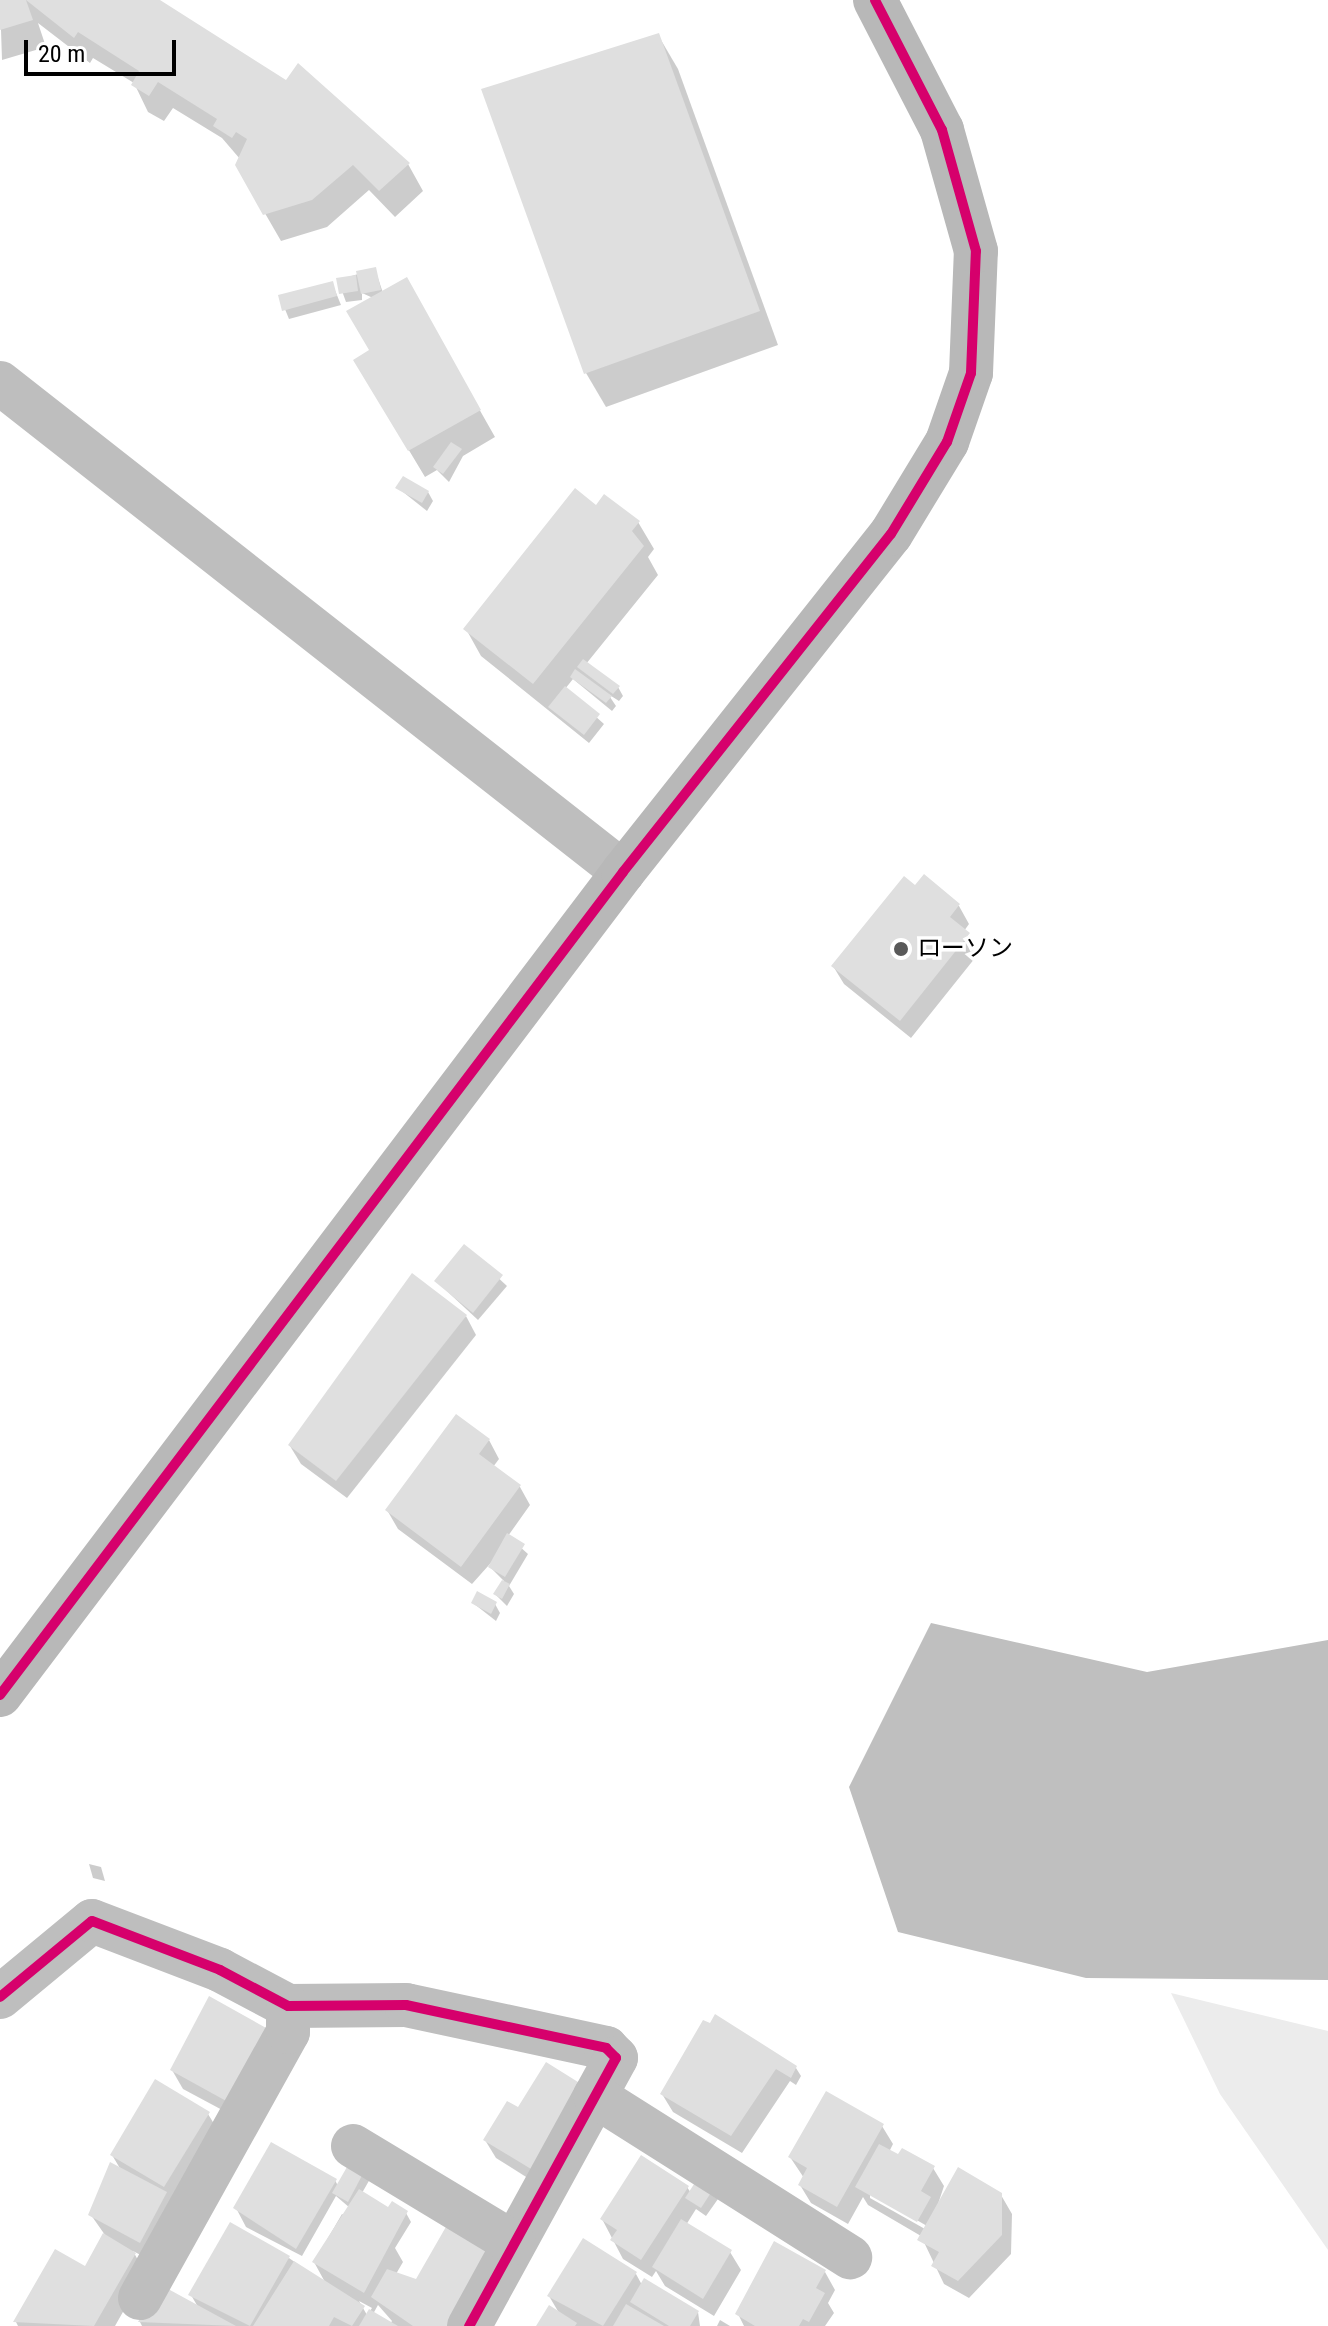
<!DOCTYPE html>
<html>
<head>
<meta charset="utf-8">
<style>
	body { margin:0 }
	#map { position:relative; width:1328px; height:2326px; overflow:hidden; background:#fff; font-family:"Roboto Condensed","Noto Sans JP",sans-serif }
	div>[style] { position:absolute }
	.green>* { inset:0; background:#ececec }
	.water>* { inset:0; background:#bfbfbf }
	.shadow>* { inset:0; background:#0003 }
	.building>* { inset:0; background:#dfdfdf }
	.street>* { height:44px; margin:-22px; padding:0 22px; transform-origin:22px; border-radius:22px; background:#bebebe }
	.secondary>* { height:44px; margin:-22px; padding:0 22px; transform-origin:22px; border-radius:22px; background:#b8b8b8 }
	.cycleway>* { height:10px; margin:-5px; padding:0 5px; transform-origin:5px; border-radius:5px; background:#d6006c }
	.dots>* { width:22px; height:22px; translate:-50% -50%; box-sizing:border-box; border:4px solid #fff; border-radius:50% }
	span { translate:-50% -50%; white-space:nowrap; text-align:center; line-height:1.15; -webkit-text-stroke:7px #fff; paint-order:stroke }
	.poi-label { font-size:24px; color:#000 }
	.left { translate:0 -50%; text-align:left }
	.scale { position:absolute; left:24px; top:40px; width:152px; height:36px; box-sizing:border-box; border:4px solid #000; border-top:0; padding-left:10px; font-size:24px; line-height:28px; white-space:nowrap; color:#000; -webkit-text-stroke:6px #fff; paint-order:stroke }
</style>
</head>
<body>
<div id="map">
	<div class="green">
		<i style="clip-path:polygon(1171px 1993px,1328px 2031px,1328px 2250px,1220px 2094px)"></i>
	</div>
	<div class="water">
		<i style="clip-path:polygon(931px 1623px,1147px 1672px,1328px 1640px,1328px 1980px,1086px 1978px,898px 1932px,849px 1787px)"></i>
	</div>
	<div class="shadow">
		<i style="clip-path:polygon(0 0,156px 0,408px 164px,423px 191px,395px 217px,369px 190px,327px 227px,281px 241px,237px 165px,240px 159px,222px 138px,173px 108px,164px 121px,148px 112px,134px 83px,93px 58px,90px 63px,38px 23px,46px 47px,2px 60px)"></i>
		<i style="clip-path:polygon(658px 35px,678px 69px,778px 345px,606px 407px,586px 373px,484px 90px)"></i>
		<i style="clip-path:polygon(375px 269px,383px 293px,406px 280px,495px 437px,463px 456px,449px 482px,437px 470px,425px 477px,371px 387px,373px 298px,362px 293px,362px 300px,346px 302px,338px 280px)"></i>
		<i style="clip-path:polygon(332px 283px,341px 305px,289px 319px,280px 297px)"></i>
		<i style="clip-path:polygon(398px 488px,428px 492px,433px 501px,427px 511px)"></i>
		<i style="clip-path:polygon(596px 508px,638px 522px,654px 549px,648px 557px,658px 575px,586px 664px,618px 687px,623px 696px,619px 701px,608px 694px,616px 706px,612px 711px,573px 679px,565px 689px,604px 724px,589px 743px,481px 656px,466px 629px)"></i>
		<i style="clip-path:polygon(916px 888px,959px 906px,969px 924px,964px 931px,979px 953px,911px 1038px,844px 984px,833px 966px)"></i>
		<i style="clip-path:polygon(464px 1246px,507px 1286px,478px 1320px,436px 1281px)"></i>
		<i style="clip-path:polygon(466px 1316px,476px 1335px,347px 1498px,301px 1464px,290px 1446px)"></i>
		<i style="clip-path:polygon(489px 1440px,499px 1459px,493px 1467px,520px 1487px,530px 1505px,508px 1536px,528px 1554px,509px 1586px,514px 1594px,507px 1606px,495px 1594px,504px 1581px,490px 1567px,497px 1556px,472px 1584px,398px 1529px,387px 1510px)"></i>
		<i style="clip-path:polygon(473px 1603px,495px 1604px,500px 1613px,496px 1621px)"></i>
		<i style="clip-path:polygon(89px 1864px,101px 1867px,105px 1881px,93px 1878px)"></i>
		<i style="clip-path:polygon(704px 2022px,796px 2068px,801px 2076px,796px 2085px,790px 2081px,742px 2153px,673px 2112px,662px 2094px)"></i>
		<i style="clip-path:polygon(277px 2049px,239px 2119px,183px 2089px,172px 2070px)"></i>
		<i style="clip-path:polygon(507px 2103px,542px 2187px,496px 2158px,485px 2140px)"></i>
		<i style="clip-path:polygon(208px 2114px,219px 2132px,150px 2260px,133px 2251px,145px 2273px,115px 2326px,18px 2326px,16px 2322px,86px 2269px,105px 2235px,91px 2215px,111px 2165px,121px 2170px,112px 2155px)"></i>
		<i style="clip-path:polygon(evenodd,882px 2126px,893px 2144px,889px 2152px,933px 2168px,944px 2186px,936px 2210px,1001px 2195px,1012px 2214px,1011px 2254px,969px 2298px,944px 2284px,921px 2236px,868px 2205px,863px 2197px,848px 2224px,811px 2203px,800px 2185px,804px 2178px,790px 2157px,882px 2126px,870px 2193px,927px 2226px,925px 2229px,870px 2198px,870px 2193px)"></i>
		<i style="clip-path:polygon(evenodd,351px 2163px,370px 2179px,362px 2193px,389px 2210px,406px 2213px,411px 2222px,395px 2248px,403px 2262px,396px 2274px,470px 2326px,142px 2326px,140px 2322px,198px 2307px,191px 2295px,289px 2258px,326px 2284px,314px 2262px,342px 2214px,353px 2220px,350px 2208px,336px 2196px,302px 2256px,246px 2227px,236px 2208px,335px 2180px,338px 2186px,351px 2163px,359px 2301px,372px 2308px,367px 2315px,359px 2301px,351px 2163px,378px 2305px,392px 2321px,390px 2324px,373px 2314px,378px 2305px)"></i>
		<i style="clip-path:polygon(698px 2181px,718px 2199px,706px 2216px,696px 2209px,686px 2225px,730px 2252px,741px 2270px,714px 2316px,665px 2286px,656px 2271px,652px 2277px,623px 2259px,602px 2219px,687px 2187px,691px 2193px)"></i>
		<i style="clip-path:polygon(825px 2272px,835px 2290px,828px 2303px,834px 2313px,825px 2326px,744px 2326px,738px 2314px)"></i>
		<i style="clip-path:polygon(636px 2274px,642px 2285px,698px 2312px,700px 2326px,538px 2326px,559px 2313px,549px 2296px)"></i>
		<i style="clip-path:polygon(720px 2320px,730px 2326px,717px 2326px)"></i>
	</div>
	<div class="building">
		<i style="clip-path:polygon(0 0,26px 0,33px 20px,0 30px)"></i>
		<i style="clip-path:polygon(26px 0,160px 0,286px 80px,298px 63px,410px 163px,379px 191px,353px 165px,312px 200px,263px 215px,235px 165px,247px 139px,236px 132px,232px 138px,213px 126px,217px 119px,158px 82px,149px 96px,131px 85px,139px 71px,78px 32px,74px 38px)"></i>
		<i style="clip-path:polygon(659px 33px,760px 311px,584px 374px,481px 89px)"></i>
		<i style="clip-path:polygon(376px 267px,381px 290px,361px 294px,356px 271px)"></i>
		<i style="clip-path:polygon(356px 275px,358px 291px,339px 294px,336px 278px)"></i>
		<i style="clip-path:polygon(407px 277px,481px 410px,408px 451px,353px 360px,369px 350px,346px 311px)"></i>
		<i style="clip-path:polygon(333px 281px,337px 296px,282px 311px,278px 295px)"></i>
		<i style="clip-path:polygon(451px 442px,462px 449px,443px 474px,433px 467px)"></i>
		<i style="clip-path:polygon(403px 476px,429px 491px,422px 503px,395px 488px)"></i>
		<i style="clip-path:polygon(575px 488px,596px 505px,604px 494px,640px 521px,632px 531px,644px 546px,533px 684px,463px 629px)"></i>
		<i style="clip-path:polygon(583px 659px,620px 686px,613px 694px,577px 667px)"></i>
		<i style="clip-path:polygon(575px 669px,612px 696px,606px 703px,570px 677px)"></i>
		<i style="clip-path:polygon(565px 686px,600px 714px,584px 735px,548px 707px)"></i>
		<i style="clip-path:polygon(924px 874px,960px 904px,950px 917px,970px 933px,900px 1021px,831px 966px,904px 876px,915px 885px)"></i>
		<i style="clip-path:polygon(464px 1244px,503px 1275px,473px 1313px,434px 1281px)"></i>
		<i style="clip-path:polygon(412px 1273px,467px 1315px,336px 1481px,288px 1445px)"></i>
		<i style="clip-path:polygon(456px 1414px,490px 1439px,479px 1454px,521px 1485px,461px 1567px,385px 1510px)"></i>
		<i style="clip-path:polygon(507px 1533px,525px 1544px,505px 1577px,488px 1567px)"></i>
		<i style="clip-path:polygon(502px 1580px,510px 1584px,502px 1599px,493px 1594px)"></i>
		<i style="clip-path:polygon(477px 1591px,497px 1602px,491px 1614px,471px 1603px)"></i>
		<i style="clip-path:polygon(209px 1996px,268px 2029px,228px 2102px,170px 2070px)"></i>
		<i style="clip-path:polygon(715px 2014px,797px 2066px,791px 2078px,776px 2069px,731px 2136px,660px 2094px,703px 2020px,710px 2023px)"></i>
		<i style="clip-path:polygon(546px 2062px,594px 2092px,531px 2169px,483px 2140px,507px 2101px,518px 2107px)"></i>
		<i style="clip-path:polygon(155px 2079px,210px 2112px,164px 2187px,110px 2155px)"></i>
		<i style="clip-path:polygon(826px 2091px,884px 2124px,837px 2207px,798px 2185px,807px 2168px,788px 2157px)"></i>
		<i style="clip-path:polygon(271px 2142px,337px 2179px,296px 2249px,233px 2208px)"></i>
		<i style="clip-path:polygon(879px 2144px,898px 2154px,902px 2148px,935px 2166px,921px 2191px,931px 2197px,917px 2222px,855px 2187px)"></i>
		<i style="clip-path:polygon(641px 2155px,689px 2186px,641px 2260px,610px 2240px,617px 2230px,600px 2219px)"></i>
		<i style="clip-path:polygon(351px 2160px,366px 2168px,348px 2202px,332px 2193px)"></i>
		<i style="clip-path:polygon(110px 2162px,167px 2192px,140px 2243px,88px 2215px)"></i>
		<i style="clip-path:polygon(958px 2167px,1002px 2193px,1002px 2235px,958px 2281px,931px 2266px,939px 2252px,917px 2240px)"></i>
		<i style="clip-path:polygon(698px 2178px,714px 2188px,701px 2208px,685px 2198px)"></i>
		<i style="clip-path:polygon(359px 2189px,388px 2207px,392px 2201px,408px 2211px,364px 2293px,312px 2262px)"></i>
		<i style="clip-path:polygon(681px 2219px,732px 2250px,703px 2299px,652px 2267px)"></i>
		<i style="clip-path:polygon(230px 2222px,290px 2256px,250px 2326px,188px 2295px)"></i>
		<i style="clip-path:polygon(447px 2225px,485px 2249px,489px 2258px,449px 2326px,413px 2326px,371px 2297px,387px 2269px,416px 2279px)"></i>
		<i style="clip-path:polygon(103px 2233px,136px 2253px,94px 2326px,13px 2322px,55px 2249px,85px 2266px)"></i>
		<i style="clip-path:polygon(583px 2238px,637px 2272px,603px 2326px,547px 2296px)"></i>
		<i style="clip-path:polygon(774px 2241px,826px 2270px,816px 2288px,825px 2293px,809px 2322px,803px 2319px,799px 2326px,755px 2326px,735px 2314px)"></i>
		<i style="clip-path:polygon(294px 2261px,365px 2306px,352px 2326px,334px 2317px,329px 2326px,253px 2326px)"></i>
		<i style="clip-path:polygon(644px 2278px,699px 2311px,690px 2326px,669px 2326px,630px 2302px)"></i>
		<i style="clip-path:polygon(159px 2284px,236px 2326px,138px 2322px)"></i>
		<i style="clip-path:polygon(626px 2304px,664px 2326px,613px 2326px)"></i>
		<i style="clip-path:polygon(549px 2305px,577px 2323px,575px 2326px,536px 2326px)"></i>
		<i style="clip-path:polygon(369px 2309px,398px 2326px,359px 2326px)"></i>
	</div>
	<div class="street">
		<i style="left:0;top:383px;width:792px;rotate:38.13deg"></i>
		<i style="left:0;top:1997px;width:119px;rotate:-39.6deg"></i>
		<i style="left:92px;top:1921px;width:137px;rotate:20.9deg"></i>
		<i style="left:220px;top:1970px;width:77px;rotate:27.9deg"></i>
		<i style="left:288px;top:2006px;width:118px;rotate:-0.5deg"></i>
		<i style="left:406px;top:2005px;width:205px;rotate:12.1deg"></i>
		<i style="left:606px;top:2048px;width:14px;rotate:45deg"></i>
		<i style="left:616px;top:2058px;width:306px;rotate:118.7deg"></i>
		<i style="left:595px;top:2096px;width:302px;rotate:32.3deg"></i>
		<i style="left:353px;top:2146px;width:188px;rotate:31.1deg"></i>
		<i style="left:140px;top:2298px;width:304px;rotate:-60.9deg"></i>
		<i style="left:288px;top:2032px;width:26px;rotate:-90deg"></i>
	</div>
	<div class="secondary">
		<i style="left:0;top:1695px;width:1032px;rotate:-52.87deg"></i>
		<i style="left:623px;top:872px;width:431px;rotate:-51.6deg"></i>
		<i style="left:891px;top:534px;width:108px;rotate:-58.7deg"></i>
		<i style="left:947px;top:442px;width:73px;rotate:-70.8deg"></i>
		<i style="left:971px;top:373px;width:122px;rotate:-87.7deg"></i>
		<i style="left:976px;top:251px;width:126px;rotate:-105.7deg"></i>
		<i style="left:942px;top:130px;width:146px;rotate:-117.3deg"></i>
	</div>
	<div class="cycleway">
		<i style="left:0;top:1695px;width:1032px;rotate:-52.87deg"></i>
		<i style="left:623px;top:872px;width:431px;rotate:-51.6deg"></i>
		<i style="left:891px;top:534px;width:108px;rotate:-58.7deg"></i>
		<i style="left:947px;top:442px;width:73px;rotate:-70.8deg"></i>
		<i style="left:971px;top:373px;width:122px;rotate:-87.7deg"></i>
		<i style="left:976px;top:251px;width:126px;rotate:-105.7deg"></i>
		<i style="left:942px;top:130px;width:146px;rotate:-117.3deg"></i>
		<i style="left:0;top:1997px;width:119px;rotate:-39.6deg"></i>
		<i style="left:92px;top:1921px;width:137px;rotate:20.9deg"></i>
		<i style="left:220px;top:1970px;width:77px;rotate:27.9deg"></i>
		<i style="left:288px;top:2006px;width:118px;rotate:-0.5deg"></i>
		<i style="left:406px;top:2005px;width:205px;rotate:12.1deg"></i>
		<i style="left:606px;top:2048px;width:14px;rotate:45deg"></i>
		<i style="left:616px;top:2058px;width:306px;rotate:118.7deg"></i>
	</div>
	<div class="dots">
		<i style="left:901px;top:949px;background:#595959"></i>
	</div>
	<div class="poi-label">
		<span class="left" style="left:917px;top:949px">ローソン</span>
	</div>
	<div class="scale">20 m</div>
</div>
</body>
</html>
